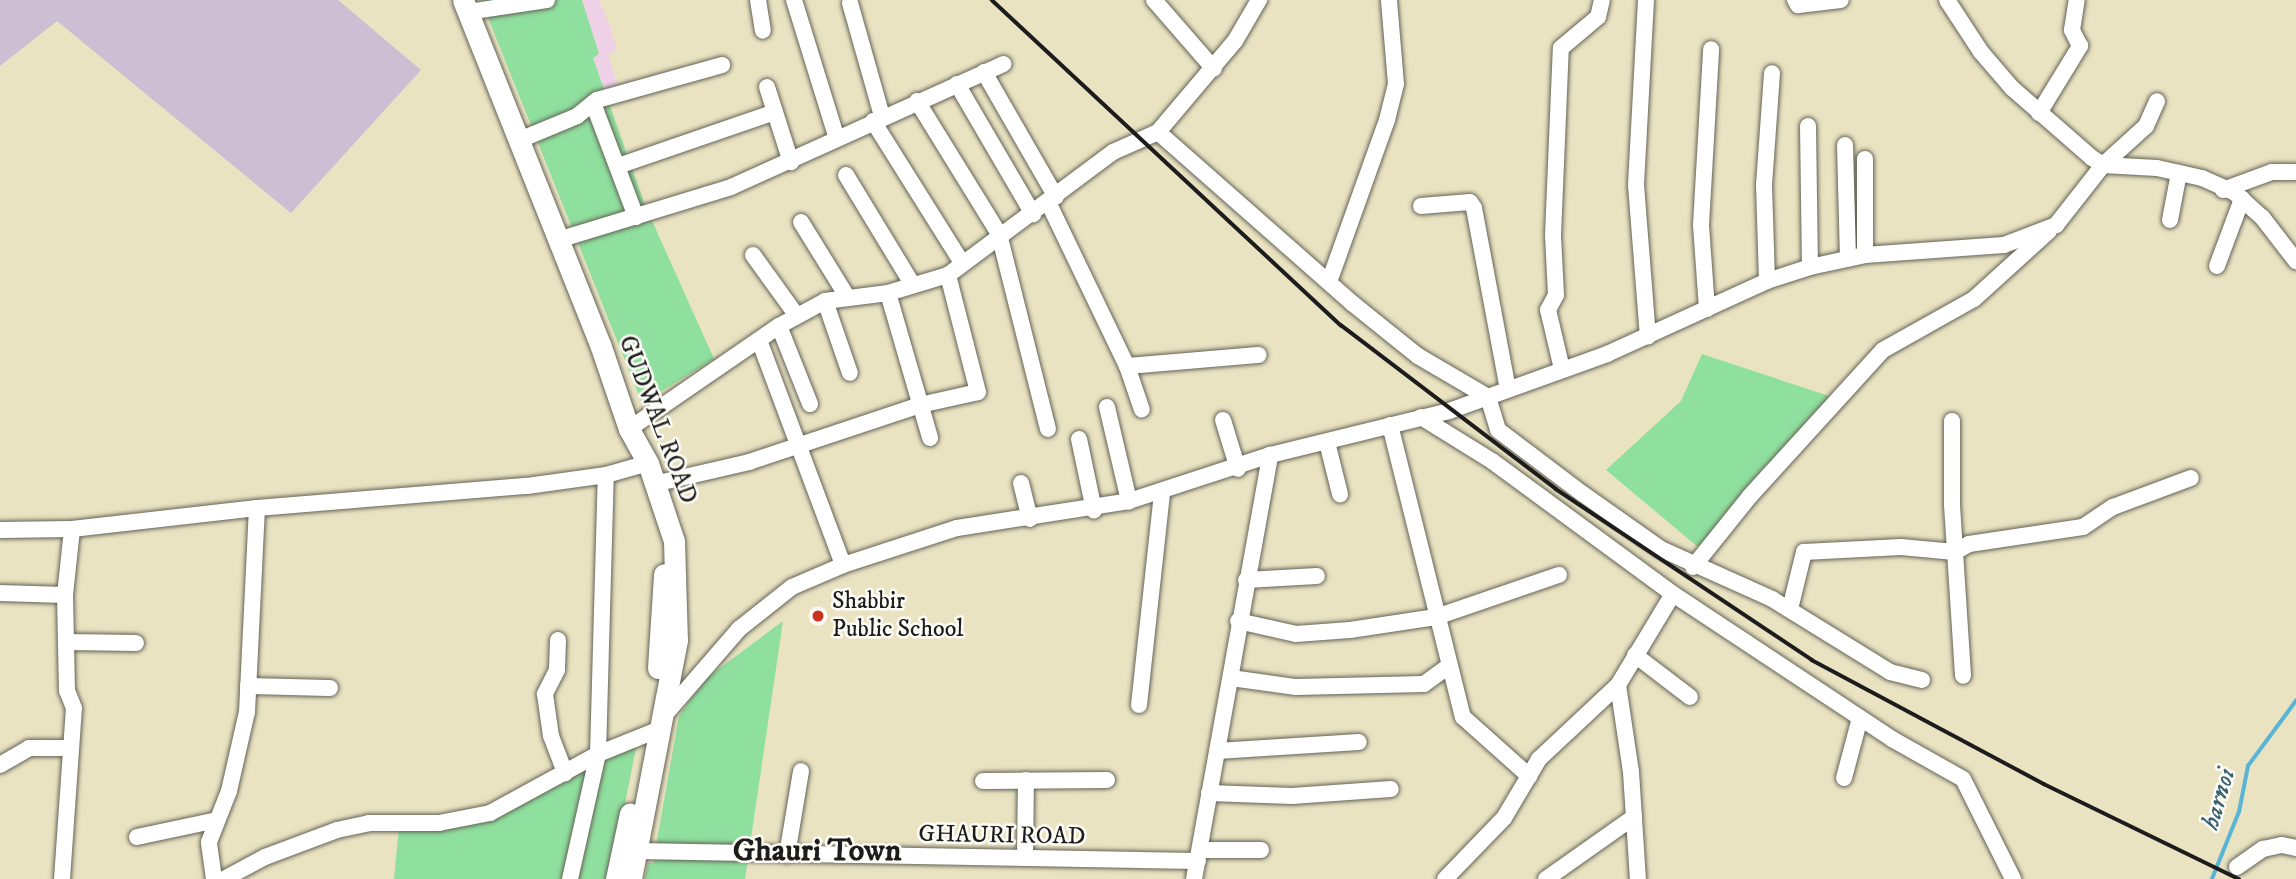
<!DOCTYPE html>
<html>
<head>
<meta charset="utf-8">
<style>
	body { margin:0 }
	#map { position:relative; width:2296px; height:879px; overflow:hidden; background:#e9e3c2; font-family:"IM FELL DW Pica",serif }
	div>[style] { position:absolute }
	.built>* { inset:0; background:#eed0e7 }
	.industrial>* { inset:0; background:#ccbed3 }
	.green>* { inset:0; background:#8fdf9e }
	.stream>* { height:3.5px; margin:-1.75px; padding:0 1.75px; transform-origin:1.75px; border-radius:1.75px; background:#59b4d6 }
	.roads { filter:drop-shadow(0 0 2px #646256) drop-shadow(0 0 2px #646256) }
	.minor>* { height:16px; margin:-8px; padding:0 8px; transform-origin:8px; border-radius:8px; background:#fff }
	.major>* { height:21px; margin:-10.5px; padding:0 10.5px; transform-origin:10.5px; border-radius:10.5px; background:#fff }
	.rail>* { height:3.5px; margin:-1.75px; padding:0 1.75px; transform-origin:1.75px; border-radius:1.75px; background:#1c1c1c }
	.dots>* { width:19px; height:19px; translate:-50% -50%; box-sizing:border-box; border:4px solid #fdfcf7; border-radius:50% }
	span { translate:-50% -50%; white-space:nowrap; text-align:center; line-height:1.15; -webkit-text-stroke:5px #fdfcf7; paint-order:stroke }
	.street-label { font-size:24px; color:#1c1c1c }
	.poi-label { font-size:24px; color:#1c1c1c }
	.left { translate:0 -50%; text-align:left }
	.water-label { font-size:26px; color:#376070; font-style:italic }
	.district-label { font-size:32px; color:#1c1c1c; font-weight:700 }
</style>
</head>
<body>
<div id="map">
	<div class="built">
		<i style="clip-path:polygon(582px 0,599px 0,609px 24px,617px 50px,608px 55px,620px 93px,606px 96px,593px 57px,599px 53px)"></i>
	</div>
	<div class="industrial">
		<i style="clip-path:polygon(0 0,338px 0,421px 70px,291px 213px,57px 21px,0 66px)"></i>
	</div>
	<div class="green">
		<i style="clip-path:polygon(481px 0,582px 0,599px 54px,593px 58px,645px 205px,714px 359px,642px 403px)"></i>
		<i style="clip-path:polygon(1702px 354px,1835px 398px,1698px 547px,1606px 470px,1681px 401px)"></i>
		<i style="clip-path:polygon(783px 621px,745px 879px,645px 879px,648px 863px,653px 863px,679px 716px,705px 679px)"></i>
		<i style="clip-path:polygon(637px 743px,610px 879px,394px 879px,399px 827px,492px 812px)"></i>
	</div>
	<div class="stream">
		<i style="left:2212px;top:879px;width:72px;rotate:-68.1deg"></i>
		<i style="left:2239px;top:812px;width:47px;rotate:-78.9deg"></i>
		<i style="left:2248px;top:766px;width:81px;rotate:-53.6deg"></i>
	</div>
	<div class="roads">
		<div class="minor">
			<i style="left:758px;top:0;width:31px;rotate:81deg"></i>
			<i style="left:794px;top:0;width:145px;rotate:72.8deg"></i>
			<i style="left:1154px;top:0;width:91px;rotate:49deg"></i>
			<i style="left:1646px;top:0;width:185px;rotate:93.1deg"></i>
			<i style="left:1636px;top:185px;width:152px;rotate:85.5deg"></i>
			<i style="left:1795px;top:0;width:6px;rotate:59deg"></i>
			<i style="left:1798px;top:5px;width:43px;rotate:-6.6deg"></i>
			<i style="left:1947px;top:0;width:62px;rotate:56.8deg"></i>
			<i style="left:1981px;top:52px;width:48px;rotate:49.3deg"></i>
			<i style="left:2012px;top:88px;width:106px;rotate:41.2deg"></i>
			<i style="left:2092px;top:158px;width:13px;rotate:32deg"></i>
			<i style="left:2103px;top:165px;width:54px;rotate:3.2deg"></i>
			<i style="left:2157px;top:168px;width:46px;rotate:12.5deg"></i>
			<i style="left:2202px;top:178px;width:36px;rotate:24deg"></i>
			<i style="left:2235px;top:193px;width:36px;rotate:42deg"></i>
			<i style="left:2262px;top:217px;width:56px;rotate:52.3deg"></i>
			<i style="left:850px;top:3px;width:117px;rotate:74.2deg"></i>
			<i style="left:468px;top:12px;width:80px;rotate:-8.6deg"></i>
			<i style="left:984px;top:72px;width:144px;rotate:60.1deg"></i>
			<i style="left:957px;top:84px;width:151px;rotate:59.7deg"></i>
			<i style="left:767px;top:87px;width:79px;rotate:72.3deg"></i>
			<i style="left:917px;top:101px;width:156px;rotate:58.3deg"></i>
			<i style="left:999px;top:234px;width:201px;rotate:75.9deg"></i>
			<i style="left:593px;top:103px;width:122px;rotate:69.3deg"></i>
			<i style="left:2039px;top:113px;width:79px;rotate:-58.5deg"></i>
			<i style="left:2080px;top:46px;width:18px;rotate:-117deg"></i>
			<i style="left:2072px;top:30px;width:30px;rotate:-81deg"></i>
			<i style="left:873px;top:121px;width:168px;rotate:57.9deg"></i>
			<i style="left:1808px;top:126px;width:141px;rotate:89.2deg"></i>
			<i style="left:1158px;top:132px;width:259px;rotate:41.4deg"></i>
			<i style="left:1352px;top:303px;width:85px;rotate:38.8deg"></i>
			<i style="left:1418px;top:356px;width:81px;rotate:30.4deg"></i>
			<i style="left:1488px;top:397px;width:34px;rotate:73deg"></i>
			<i style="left:1498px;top:430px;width:106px;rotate:37deg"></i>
			<i style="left:1583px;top:494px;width:95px;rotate:35.2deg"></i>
			<i style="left:1661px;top:549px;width:122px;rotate:24.2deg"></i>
			<i style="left:1772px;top:599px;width:139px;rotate:31.7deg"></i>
			<i style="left:1890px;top:672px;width:33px;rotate:14deg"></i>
			<i style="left:517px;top:141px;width:65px;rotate:-22.6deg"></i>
			<i style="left:577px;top:116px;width:26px;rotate:-39deg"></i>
			<i style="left:597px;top:100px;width:130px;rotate:-15.6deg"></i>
			<i style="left:1845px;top:145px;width:113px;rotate:88.5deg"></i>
			<i style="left:1865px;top:159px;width:96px;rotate:90deg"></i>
			<i style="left:618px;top:166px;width:166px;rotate:-19deg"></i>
			<i style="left:846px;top:175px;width:129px;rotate:58.7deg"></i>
			<i style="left:2223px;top:190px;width:52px;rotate:-20.2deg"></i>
			<i style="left:2272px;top:172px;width:24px"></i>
			<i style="left:1048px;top:202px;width:182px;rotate:64.3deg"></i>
			<i style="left:1127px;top:366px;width:46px;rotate:71.2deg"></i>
			<i style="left:1421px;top:206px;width:49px;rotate:-4.7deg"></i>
			<i style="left:1470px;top:202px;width:7px;rotate:56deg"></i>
			<i style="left:1474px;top:208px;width:184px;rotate:79.4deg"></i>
			<i style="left:2170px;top:220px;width:48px;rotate:-79.2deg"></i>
			<i style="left:801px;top:222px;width:86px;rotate:58.3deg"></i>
			<i style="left:558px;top:240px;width:181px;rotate:-17deg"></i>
			<i style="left:731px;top:187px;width:299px;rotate:-24.3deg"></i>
			<i style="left:753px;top:255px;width:75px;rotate:54.2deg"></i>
			<i style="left:2217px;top:266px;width:72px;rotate:-69.5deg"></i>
			<i style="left:1767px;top:281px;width:96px;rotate:-91.8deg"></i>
			<i style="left:1764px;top:185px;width:112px;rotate:-85.9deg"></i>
			<i style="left:1329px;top:282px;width:172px;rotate:-70.3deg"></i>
			<i style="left:1387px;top:120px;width:37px;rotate:-76deg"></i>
			<i style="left:1396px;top:84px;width:84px;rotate:-94.8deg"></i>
			<i style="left:888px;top:293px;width:151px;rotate:73.8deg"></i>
			<i style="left:825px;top:301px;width:76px;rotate:70.9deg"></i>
			<i style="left:1707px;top:309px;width:84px;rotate:-94.1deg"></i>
			<i style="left:1701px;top:225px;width:176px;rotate:-86.7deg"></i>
			<i style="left:779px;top:326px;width:84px;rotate:68.3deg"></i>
			<i style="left:759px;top:340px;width:240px;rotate:69.5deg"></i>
			<i style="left:1127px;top:366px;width:132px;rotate:-4.8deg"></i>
			<i style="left:1562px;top:369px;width:61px;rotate:-103.3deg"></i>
			<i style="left:1548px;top:310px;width:17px;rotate:-62deg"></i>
			<i style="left:1556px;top:295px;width:60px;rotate:-92.9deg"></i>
			<i style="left:1553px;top:235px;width:187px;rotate:-87.6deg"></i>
			<i style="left:1561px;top:48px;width:48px;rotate:-40deg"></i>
			<i style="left:1598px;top:17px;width:17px;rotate:-77deg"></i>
			<i style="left:1107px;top:407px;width:97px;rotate:76.8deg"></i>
			<i style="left:1421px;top:417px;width:84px;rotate:31.8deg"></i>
			<i style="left:1492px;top:461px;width:225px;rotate:36.3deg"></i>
			<i style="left:1673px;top:594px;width:263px;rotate:33.5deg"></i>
			<i style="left:1892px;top:739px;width:81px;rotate:29.4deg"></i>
			<i style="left:1963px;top:779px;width:112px;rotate:63.4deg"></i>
			<i style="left:1223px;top:420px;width:51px;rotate:73deg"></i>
			<i style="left:1952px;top:421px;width:84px;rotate:90deg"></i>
			<i style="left:1952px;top:505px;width:171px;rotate:86.3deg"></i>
			<i style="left:1390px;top:425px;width:301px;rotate:76deg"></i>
			<i style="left:1463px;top:717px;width:89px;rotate:41.8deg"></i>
			<i style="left:629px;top:429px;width:182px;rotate:-34.5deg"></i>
			<i style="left:779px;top:326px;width:52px;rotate:-28.5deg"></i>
			<i style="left:825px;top:301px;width:64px;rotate:-7.2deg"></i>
			<i style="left:888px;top:293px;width:63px;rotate:-16.7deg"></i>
			<i style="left:948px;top:275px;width:206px;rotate:-36.7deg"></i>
			<i style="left:1113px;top:152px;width:49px;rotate:-24deg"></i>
			<i style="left:1158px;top:132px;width:119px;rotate:-49.8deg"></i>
			<i style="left:1235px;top:41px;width:48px;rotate:-59.7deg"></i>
			<i style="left:1079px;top:439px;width:73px;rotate:78.1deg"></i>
			<i style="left:1327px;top:442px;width:54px;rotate:76deg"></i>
			<i style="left:1021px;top:483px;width:37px;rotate:76deg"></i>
			<i style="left:654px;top:484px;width:98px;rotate:-13deg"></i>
			<i style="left:749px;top:462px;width:180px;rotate:-18.4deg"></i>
			<i style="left:920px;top:405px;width:59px;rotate:-12.6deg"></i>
			<i style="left:978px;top:392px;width:121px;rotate:-104.4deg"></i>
			<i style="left:0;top:530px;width:72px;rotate:-0.8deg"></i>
			<i style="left:72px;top:529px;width:186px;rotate:-6.5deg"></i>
			<i style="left:257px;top:508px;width:271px;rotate:-4.7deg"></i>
			<i style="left:527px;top:486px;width:80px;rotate:-7.9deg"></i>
			<i style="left:606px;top:475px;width:44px;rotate:-15.9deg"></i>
			<i style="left:1693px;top:567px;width:91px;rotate:-51.2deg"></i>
			<i style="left:1750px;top:496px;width:197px;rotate:-47.7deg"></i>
			<i style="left:1883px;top:350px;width:104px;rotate:-29.3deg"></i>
			<i style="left:1974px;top:299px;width:101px;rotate:-42.2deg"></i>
			<i style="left:1246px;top:580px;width:71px;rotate:-3.2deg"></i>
			<i style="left:0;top:593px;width:65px;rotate:1.8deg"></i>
			<i style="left:1790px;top:609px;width:59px;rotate:-76.2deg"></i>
			<i style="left:1804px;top:552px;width:97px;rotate:-3deg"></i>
			<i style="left:1901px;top:547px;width:54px;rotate:5.3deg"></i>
			<i style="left:1955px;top:552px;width:16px;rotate:-30deg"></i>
			<i style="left:1969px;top:544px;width:115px;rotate:-8.5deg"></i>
			<i style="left:2083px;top:527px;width:36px;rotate:-34deg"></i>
			<i style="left:2113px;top:507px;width:83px;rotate:-20.4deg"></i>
			<i style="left:1238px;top:621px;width:59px;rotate:12.6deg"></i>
			<i style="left:1296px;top:634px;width:54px;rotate:-4.2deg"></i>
			<i style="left:1350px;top:630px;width:87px;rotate:-8.6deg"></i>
			<i style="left:1436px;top:617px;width:130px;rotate:-18.9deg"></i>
			<i style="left:558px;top:640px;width:30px;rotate:92deg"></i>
			<i style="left:557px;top:670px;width:27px;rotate:117deg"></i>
			<i style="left:545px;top:694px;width:42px;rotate:81.9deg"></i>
			<i style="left:551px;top:736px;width:40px;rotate:69deg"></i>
			<i style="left:67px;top:642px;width:69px;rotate:0.8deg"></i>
			<i style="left:1635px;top:655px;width:69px;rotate:37.4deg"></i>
			<i style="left:1231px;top:678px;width:66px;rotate:7.9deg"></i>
			<i style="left:1296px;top:687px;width:128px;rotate:-1.3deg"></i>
			<i style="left:1424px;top:684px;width:31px;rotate:-36deg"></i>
			<i style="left:1618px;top:685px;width:88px;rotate:81.5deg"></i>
			<i style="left:1631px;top:772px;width:107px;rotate:86.3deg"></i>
			<i style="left:248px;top:686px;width:82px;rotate:1.4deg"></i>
			<i style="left:1139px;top:705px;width:213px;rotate:-83.8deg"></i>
			<i style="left:662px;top:718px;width:118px;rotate:-49.1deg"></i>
			<i style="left:739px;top:629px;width:68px;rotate:-38.4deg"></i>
			<i style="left:792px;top:587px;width:56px;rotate:-23.3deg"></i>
			<i style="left:843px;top:565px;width:120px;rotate:-18deg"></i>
			<i style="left:957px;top:528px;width:174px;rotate:-8.9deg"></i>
			<i style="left:1129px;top:501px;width:148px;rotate:-18.1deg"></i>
			<i style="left:1270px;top:455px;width:184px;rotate:-13.8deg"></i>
			<i style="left:1449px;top:411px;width:168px;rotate:-19.8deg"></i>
			<i style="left:1607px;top:354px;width:176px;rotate:-24.5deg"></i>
			<i style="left:1767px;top:281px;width:45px;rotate:-18deg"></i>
			<i style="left:1810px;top:267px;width:56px;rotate:-12.3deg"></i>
			<i style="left:1865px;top:255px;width:139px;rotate:-4.1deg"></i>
			<i style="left:2004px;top:245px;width:56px;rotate:-21deg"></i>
			<i style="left:2056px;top:225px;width:76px;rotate:-51.9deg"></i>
			<i style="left:2103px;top:165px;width:58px;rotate:-42.2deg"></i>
			<i style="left:2146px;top:126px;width:27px;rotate:-66deg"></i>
			<i style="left:1217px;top:751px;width:142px;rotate:-3.6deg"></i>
			<i style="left:0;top:765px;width:34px;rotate:-30deg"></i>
			<i style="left:29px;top:748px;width:42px"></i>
			<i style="left:1844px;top:778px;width:62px;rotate:-75.1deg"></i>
			<i style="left:983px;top:781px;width:124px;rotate:-0.5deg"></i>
			<i style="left:1209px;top:793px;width:83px;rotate:2.1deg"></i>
			<i style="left:1292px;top:796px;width:99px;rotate:-4deg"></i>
			<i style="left:137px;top:837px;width:82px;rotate:-12deg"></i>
			<i style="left:1200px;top:850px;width:61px"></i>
			<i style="left:637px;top:851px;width:561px;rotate:1.02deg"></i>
			<i style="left:787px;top:855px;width:85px;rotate:-80.5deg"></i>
			<i style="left:1025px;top:858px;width:78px;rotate:-89.3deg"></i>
			<i style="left:2237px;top:867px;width:32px;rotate:-35deg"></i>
			<i style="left:2263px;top:849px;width:19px;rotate:-12deg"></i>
			<i style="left:2282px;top:845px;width:14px;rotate:12deg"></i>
			<i style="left:62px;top:879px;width:171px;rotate:-86deg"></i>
			<i style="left:74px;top:708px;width:18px;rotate:-112deg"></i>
			<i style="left:67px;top:691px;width:96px;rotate:-91.2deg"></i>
			<i style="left:65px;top:595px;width:66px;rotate:-83.9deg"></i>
			<i style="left:214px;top:879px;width:37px;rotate:-98deg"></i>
			<i style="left:209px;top:842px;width:55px;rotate:-68.6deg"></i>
			<i style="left:229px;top:791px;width:81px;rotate:-77.2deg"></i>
			<i style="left:247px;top:712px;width:204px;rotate:-87.2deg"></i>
			<i style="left:224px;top:879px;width:47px;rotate:-28.2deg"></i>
			<i style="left:265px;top:857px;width:77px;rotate:-20.6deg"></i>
			<i style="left:337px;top:830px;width:33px;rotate:-12deg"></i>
			<i style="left:369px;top:823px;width:70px"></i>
			<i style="left:439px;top:823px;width:52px;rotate:-11.1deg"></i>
			<i style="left:490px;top:813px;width:123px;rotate:-28.6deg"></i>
			<i style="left:598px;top:754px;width:67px;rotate:-22deg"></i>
			<i style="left:570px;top:879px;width:128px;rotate:-77.4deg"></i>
			<i style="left:598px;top:754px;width:279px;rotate:-88.4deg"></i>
			<i style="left:1194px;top:879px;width:431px;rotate:-79.8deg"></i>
			<i style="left:1445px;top:879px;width:85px;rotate:-46deg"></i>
			<i style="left:1504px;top:818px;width:69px;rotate:-59.3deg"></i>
			<i style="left:1539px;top:759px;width:108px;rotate:-43.1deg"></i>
			<i style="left:1618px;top:685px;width:106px;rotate:-58.9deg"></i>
			<i style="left:1546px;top:879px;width:108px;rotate:-35.2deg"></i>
		</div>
		<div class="major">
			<i style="left:463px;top:0;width:370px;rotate:68.3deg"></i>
			<i style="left:600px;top:344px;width:90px;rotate:71.2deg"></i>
			<i style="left:629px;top:429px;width:39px;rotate:61deg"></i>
			<i style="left:648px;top:463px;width:82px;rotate:71.6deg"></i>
			<i style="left:674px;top:541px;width:99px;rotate:88.3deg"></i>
			<i style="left:677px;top:640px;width:243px;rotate:100.9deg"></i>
			<i style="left:658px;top:668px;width:94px;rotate:-86.3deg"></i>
			<i style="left:616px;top:879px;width:67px;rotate:-78deg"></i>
		</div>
	</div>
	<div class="rail">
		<i style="left:992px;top:0;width:477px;rotate:43deg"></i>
		<i style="left:1341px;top:325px;width:270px;rotate:37.3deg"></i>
		<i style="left:1556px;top:489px;width:308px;rotate:33.7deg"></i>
		<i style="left:1812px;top:660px;width:263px;rotate:28.1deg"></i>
		<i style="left:2044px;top:784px;width:217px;rotate:26deg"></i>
	</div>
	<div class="dots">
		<i style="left:818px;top:616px;background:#c8321e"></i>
	</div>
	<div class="street-label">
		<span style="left:657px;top:420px;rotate:69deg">GUDWAL ROAD</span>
		<span style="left:1002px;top:836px;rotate:1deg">GHAURI ROAD</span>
	</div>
	<div class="poi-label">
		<span class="left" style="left:832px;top:616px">Shabbir<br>Public School</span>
	</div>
	<div class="water-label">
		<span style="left:2219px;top:799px;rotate:-73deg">harnoi</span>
	</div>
	<div class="district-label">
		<span style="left:817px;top:851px">Ghauri Town</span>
	</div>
</div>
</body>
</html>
